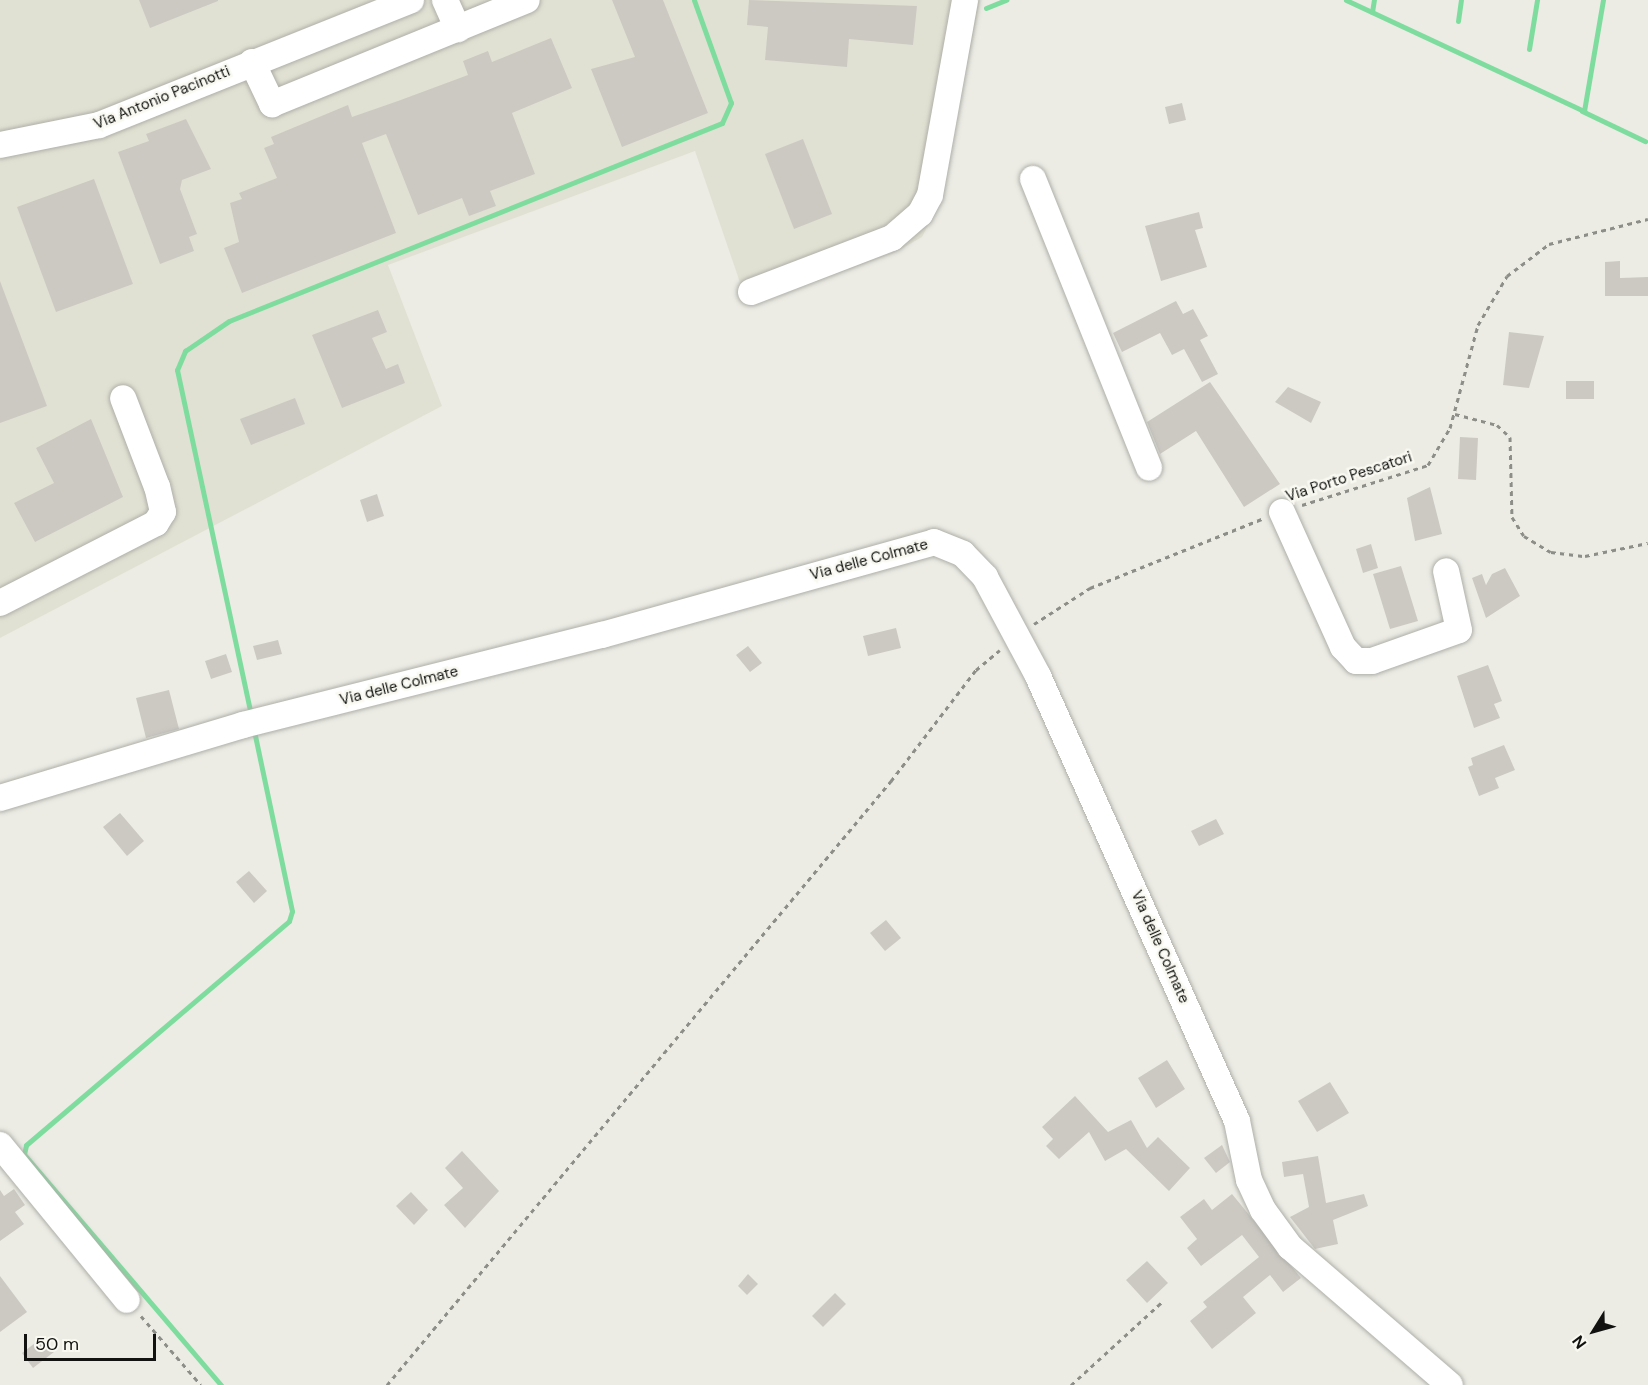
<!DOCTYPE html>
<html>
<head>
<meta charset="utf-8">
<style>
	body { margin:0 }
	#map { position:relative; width:1648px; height:1385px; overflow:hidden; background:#ecece5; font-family:"DM Sans",sans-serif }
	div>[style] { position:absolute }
	.built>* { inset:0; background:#e1e1d3 }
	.stream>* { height:5px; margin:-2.5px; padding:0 2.5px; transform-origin:2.5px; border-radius:2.5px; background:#7edd9e }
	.building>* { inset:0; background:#ccc9c3 }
	.path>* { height:3px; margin-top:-1.5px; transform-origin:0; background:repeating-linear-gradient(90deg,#8e8e89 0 4.5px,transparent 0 9px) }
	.roads { filter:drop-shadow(0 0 2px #afafa9) drop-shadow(0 0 2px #afafa9) }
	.minor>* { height:26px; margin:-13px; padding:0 13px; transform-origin:13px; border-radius:13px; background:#fff }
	span { translate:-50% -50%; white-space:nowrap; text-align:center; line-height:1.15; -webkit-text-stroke:5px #f9f9f2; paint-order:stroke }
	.street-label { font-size:15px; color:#121210 }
	.north { position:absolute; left:1564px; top:1301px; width:60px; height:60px; -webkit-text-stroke:4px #f9f9f2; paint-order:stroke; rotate:233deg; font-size:16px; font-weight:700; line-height:24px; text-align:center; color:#121210 }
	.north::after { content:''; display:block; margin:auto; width:21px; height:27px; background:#121210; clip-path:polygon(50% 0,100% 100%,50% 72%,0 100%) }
	.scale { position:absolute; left:24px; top:1334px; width:132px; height:27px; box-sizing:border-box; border:3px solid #121210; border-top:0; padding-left:8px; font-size:18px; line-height:21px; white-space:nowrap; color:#121210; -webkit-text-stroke:4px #f9f9f2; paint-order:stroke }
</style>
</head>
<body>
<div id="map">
	<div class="built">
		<i style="clip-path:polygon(0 0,980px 0,940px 202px,922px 237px,894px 253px,748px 306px,695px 151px,388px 265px,442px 406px,0 638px)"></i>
	</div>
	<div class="stream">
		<i style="left:1346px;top:0;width:263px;rotate:25deg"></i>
		<i style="left:1584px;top:111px;width:113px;rotate:-80.3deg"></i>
		<i style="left:986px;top:8px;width:22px;rotate:-22deg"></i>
		<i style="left:1372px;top:12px;width:12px;rotate:-81deg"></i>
		<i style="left:1458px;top:21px;width:21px;rotate:-82deg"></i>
		<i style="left:1529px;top:49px;width:50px;rotate:-80.7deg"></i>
		<i style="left:1582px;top:111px;width:70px;rotate:25.5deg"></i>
		<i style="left:251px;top:715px;width:353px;rotate:-102.1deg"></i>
		<i style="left:177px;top:370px;width:21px;rotate:-67deg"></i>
		<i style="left:185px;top:351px;width:53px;rotate:-34.3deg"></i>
		<i style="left:229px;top:321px;width:531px;rotate:-21.88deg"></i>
		<i style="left:722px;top:123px;width:22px;rotate:-66deg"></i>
		<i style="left:731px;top:103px;width:109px;rotate:-109.8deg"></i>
		<i style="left:221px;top:1385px;width:304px;rotate:-130.5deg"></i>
		<i style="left:24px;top:1154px;width:9px;rotate:-77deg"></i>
		<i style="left:26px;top:1145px;width:345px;rotate:-40.4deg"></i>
		<i style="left:289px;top:921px;width:10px;rotate:-73deg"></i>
		<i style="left:292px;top:911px;width:185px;rotate:-101.9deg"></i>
	</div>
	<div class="building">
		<i style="clip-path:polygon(139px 0,218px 0,218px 1px,150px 28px)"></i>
		<i style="clip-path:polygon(612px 0,663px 0,708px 113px,622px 147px,591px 69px,635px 57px)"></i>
		<i style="clip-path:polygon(749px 0,917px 6px,913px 45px,849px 39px,847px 67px,765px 60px,768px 27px,747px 25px)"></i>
		<i style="clip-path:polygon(551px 38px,572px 88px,512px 113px,535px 174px,490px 191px,496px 206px,469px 216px,462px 198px,418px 215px,386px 134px,362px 143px,396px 233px,242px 293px,224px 248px,239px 242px,230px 203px,242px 199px,239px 193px,277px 178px,264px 148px,274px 144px,271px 137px,348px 105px,352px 117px,398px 101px,468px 75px,463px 61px,488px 51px,492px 62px)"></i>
		<i style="clip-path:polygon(1182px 103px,1186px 120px,1169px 124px,1165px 107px)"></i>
		<i style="clip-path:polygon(186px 119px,211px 169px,182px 180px,180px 189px,197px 234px,189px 237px,194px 251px,160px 264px,118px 152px,149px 141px,146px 134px)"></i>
		<i style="clip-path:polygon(803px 139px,832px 214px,794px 229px,765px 154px)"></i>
		<i style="clip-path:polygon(94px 179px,133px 284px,56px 312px,17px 207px)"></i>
		<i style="clip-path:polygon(1199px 212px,1203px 228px,1195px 230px,1207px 267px,1161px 281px,1145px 226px)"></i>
		<i style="clip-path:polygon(1620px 261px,1620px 278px,1648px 277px,1648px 296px,1605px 296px,1605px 262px)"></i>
		<i style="clip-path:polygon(0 281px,47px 406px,0 423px)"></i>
		<i style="clip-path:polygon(1176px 301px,1183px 314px,1193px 309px,1208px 336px,1200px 340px,1218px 374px,1202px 382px,1184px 349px,1172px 355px,1160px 333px,1122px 352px,1113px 333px)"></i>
		<i style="clip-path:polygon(378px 310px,387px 332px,372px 338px,386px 369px,398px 364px,405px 383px,342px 408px,312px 335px)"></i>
		<i style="clip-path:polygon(1509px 332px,1544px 336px,1529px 388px,1503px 385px)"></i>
		<i style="clip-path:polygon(1566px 381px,1594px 381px,1594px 399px,1566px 399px)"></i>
		<i style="clip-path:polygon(1210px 382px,1280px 484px,1244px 507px,1196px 431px,1160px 454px,1147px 422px)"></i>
		<i style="clip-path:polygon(1288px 387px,1321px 402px,1311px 423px,1275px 402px)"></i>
		<i style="clip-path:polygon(295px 398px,305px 424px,251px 445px,240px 419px)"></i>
		<i style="clip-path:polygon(91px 419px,123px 497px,35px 542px,14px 503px,54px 483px,36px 448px)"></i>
		<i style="clip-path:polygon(1460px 437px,1478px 438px,1476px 480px,1458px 479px)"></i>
		<i style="clip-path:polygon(1430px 487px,1442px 534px,1415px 541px,1407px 498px)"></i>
		<i style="clip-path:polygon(377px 494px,384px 516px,367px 522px,360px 500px)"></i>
		<i style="clip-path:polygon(1371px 544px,1378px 568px,1363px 573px,1356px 549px)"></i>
		<i style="clip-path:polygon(1401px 566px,1418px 621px,1390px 629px,1373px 574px)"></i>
		<i style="clip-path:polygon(1505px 568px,1520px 596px,1486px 618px,1472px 578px,1482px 574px,1486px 585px,1492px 574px)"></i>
		<i style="clip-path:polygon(896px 628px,901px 648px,868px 656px,863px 636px)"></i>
		<i style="clip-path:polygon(278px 640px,282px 654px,257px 660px,253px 646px)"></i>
		<i style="clip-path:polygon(748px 646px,762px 663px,750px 672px,736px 655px)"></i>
		<i style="clip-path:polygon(226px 654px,232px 672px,211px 679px,205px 661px)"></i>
		<i style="clip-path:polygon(1488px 665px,1502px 701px,1494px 704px,1500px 718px,1474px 728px,1457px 676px)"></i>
		<i style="clip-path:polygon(169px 690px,179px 729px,146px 738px,136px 698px)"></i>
		<i style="clip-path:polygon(1504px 745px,1515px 770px,1495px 778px,1499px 788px,1479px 796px,1468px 767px,1473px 765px,1471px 758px)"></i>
		<i style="clip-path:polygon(120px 813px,144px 841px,127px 856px,103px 827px)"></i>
		<i style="clip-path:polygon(1216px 819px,1224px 834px,1199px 846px,1191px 831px)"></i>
		<i style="clip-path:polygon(249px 871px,267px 891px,254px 903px,236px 882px)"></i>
		<i style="clip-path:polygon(886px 920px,901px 938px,885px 951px,870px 933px)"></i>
		<i style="clip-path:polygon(1167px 1060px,1185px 1089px,1156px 1108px,1138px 1078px)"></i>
		<i style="clip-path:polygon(1330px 1082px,1349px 1113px,1317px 1132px,1298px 1101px)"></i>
		<i style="clip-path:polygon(1075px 1096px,1108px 1132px,1131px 1120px,1147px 1148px,1158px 1137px,1190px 1168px,1169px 1191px,1126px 1149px,1105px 1161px,1089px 1132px,1059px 1159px,1046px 1146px,1053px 1139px,1042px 1127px)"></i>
		<i style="clip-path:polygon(1222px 1145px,1230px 1162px,1216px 1173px,1204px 1158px)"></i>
		<i style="clip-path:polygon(462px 1151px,499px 1191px,465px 1228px,444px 1205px,463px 1188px,445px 1168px)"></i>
		<i style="clip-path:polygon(1318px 1156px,1326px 1203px,1364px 1194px,1368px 1206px,1333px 1220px,1338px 1244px,1315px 1249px,1290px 1217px,1309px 1207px,1303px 1174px,1284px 1177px,1282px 1162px)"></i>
		<i style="clip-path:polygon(14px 1189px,25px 1205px,15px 1212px,24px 1224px,0 1241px,0 1190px,4px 1196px)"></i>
		<i style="clip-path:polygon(411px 1192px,428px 1210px,414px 1225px,396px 1206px)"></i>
		<i style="clip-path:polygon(1232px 1194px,1301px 1278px,1283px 1292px,1270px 1275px,1243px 1297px,1256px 1313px,1212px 1349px,1190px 1321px,1207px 1307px,1203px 1302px,1259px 1257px,1242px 1235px,1201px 1266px,1187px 1248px,1197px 1239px,1180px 1217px,1204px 1199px,1212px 1210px)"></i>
		<i style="clip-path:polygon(1147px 1261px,1168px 1283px,1147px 1303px,1126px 1280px)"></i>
		<i style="clip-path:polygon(748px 1274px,758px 1284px,747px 1295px,738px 1286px)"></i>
		<i style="clip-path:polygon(0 1276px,27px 1312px,0 1332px)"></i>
		<i style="clip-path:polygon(835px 1293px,846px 1304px,823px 1327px,812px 1316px)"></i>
		<i style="clip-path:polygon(43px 1337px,54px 1352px,33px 1368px,22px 1353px)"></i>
	</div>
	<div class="path">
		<i style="left:1455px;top:414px;width:43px;rotate:14.7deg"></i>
		<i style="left:1497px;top:425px;width:18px;rotate:43deg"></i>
		<i style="left:1510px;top:437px;width:80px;rotate:88.6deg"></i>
		<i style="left:1512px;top:517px;width:22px;rotate:58deg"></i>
		<i style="left:1524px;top:536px;width:31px;rotate:31deg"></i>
		<i style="left:1551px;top:552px;width:34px;rotate:7deg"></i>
		<i style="left:1585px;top:556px;width:64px;rotate:-11.7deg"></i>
		<i style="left:1302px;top:505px;width:132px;rotate:-17.6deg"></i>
		<i style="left:1428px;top:465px;width:43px;rotate:-59.3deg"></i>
		<i style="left:1450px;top:428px;width:107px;rotate:-74.8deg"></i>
		<i style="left:1478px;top:325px;width:57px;rotate:-59.4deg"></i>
		<i style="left:1507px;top:276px;width:53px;rotate:-37.3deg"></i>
		<i style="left:1549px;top:244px;width:102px;rotate:-14.2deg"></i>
		<i style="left:1034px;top:624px;width:67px;rotate:-32.7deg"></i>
		<i style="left:1090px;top:588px;width:185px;rotate:-21.9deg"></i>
		<i style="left:141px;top:1316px;width:91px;rotate:49deg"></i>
		<i style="left:387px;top:1385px;width:787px;rotate:-50.16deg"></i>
		<i style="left:891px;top:781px;width:140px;rotate:-52.6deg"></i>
		<i style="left:976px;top:670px;width:31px;rotate:-40deg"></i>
		<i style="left:1071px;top:1385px;width:123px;rotate:-42.4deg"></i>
	</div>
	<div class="roads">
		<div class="minor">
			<i style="left:445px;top:0;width:32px;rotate:66deg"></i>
			<i style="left:252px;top:62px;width:47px;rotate:64.5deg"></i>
			<i style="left:272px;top:104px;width:275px;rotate:-22.2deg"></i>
			<i style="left:0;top:145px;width:101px;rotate:-11.4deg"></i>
			<i style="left:99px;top:125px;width:336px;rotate:-21.8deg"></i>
			<i style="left:1033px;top:179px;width:311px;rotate:68.1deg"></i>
			<i style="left:751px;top:292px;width:151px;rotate:-21deg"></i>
			<i style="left:892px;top:238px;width:37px;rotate:-41deg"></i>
			<i style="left:920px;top:214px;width:21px;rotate:-62deg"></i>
			<i style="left:930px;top:195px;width:198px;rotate:-79.8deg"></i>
			<i style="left:1282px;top:512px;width:148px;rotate:65.7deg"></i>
			<i style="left:1343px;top:647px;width:19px;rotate:47deg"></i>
			<i style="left:1356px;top:661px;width:16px"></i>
			<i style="left:1372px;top:661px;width:92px;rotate:-19.6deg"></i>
			<i style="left:1459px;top:630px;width:60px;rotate:-102.4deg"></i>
			<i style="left:0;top:603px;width:175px;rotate:-27.1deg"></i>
			<i style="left:156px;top:523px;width:13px;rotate:-58deg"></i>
			<i style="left:163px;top:512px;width:26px;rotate:-103deg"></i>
			<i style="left:157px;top:487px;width:95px;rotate:-110.9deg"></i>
			<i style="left:0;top:798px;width:254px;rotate:-16.7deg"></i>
			<i style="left:243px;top:725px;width:370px;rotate:-14.1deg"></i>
			<i style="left:602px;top:635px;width:345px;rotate:-15.6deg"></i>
			<i style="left:934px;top:542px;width:31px;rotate:22deg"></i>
			<i style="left:963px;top:554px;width:32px;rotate:46deg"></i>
			<i style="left:985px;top:577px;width:112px;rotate:61.8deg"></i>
			<i style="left:1038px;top:676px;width:487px;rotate:65.9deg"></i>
			<i style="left:1237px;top:1121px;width:60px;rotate:78.5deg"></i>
			<i style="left:1249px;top:1180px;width:33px;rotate:65deg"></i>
			<i style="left:1263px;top:1210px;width:46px;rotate:53.9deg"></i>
			<i style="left:1290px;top:1247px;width:211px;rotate:40.8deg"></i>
			<i style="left:0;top:1145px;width:200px;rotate:50.7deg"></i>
		</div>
	</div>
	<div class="street-label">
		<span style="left:162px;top:98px;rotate:-22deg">Via Antonio Pacinotti</span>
		<span style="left:1349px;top:477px;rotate:-18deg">Via Porto Pescatori</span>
		<span style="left:869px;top:560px;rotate:-15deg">Via delle Colmate</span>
		<span style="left:399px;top:686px;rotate:-14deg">Via delle Colmate</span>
		<span style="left:1160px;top:947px;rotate:66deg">Via delle Colmate</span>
	</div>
	<div class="north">N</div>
	<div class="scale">50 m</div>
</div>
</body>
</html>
